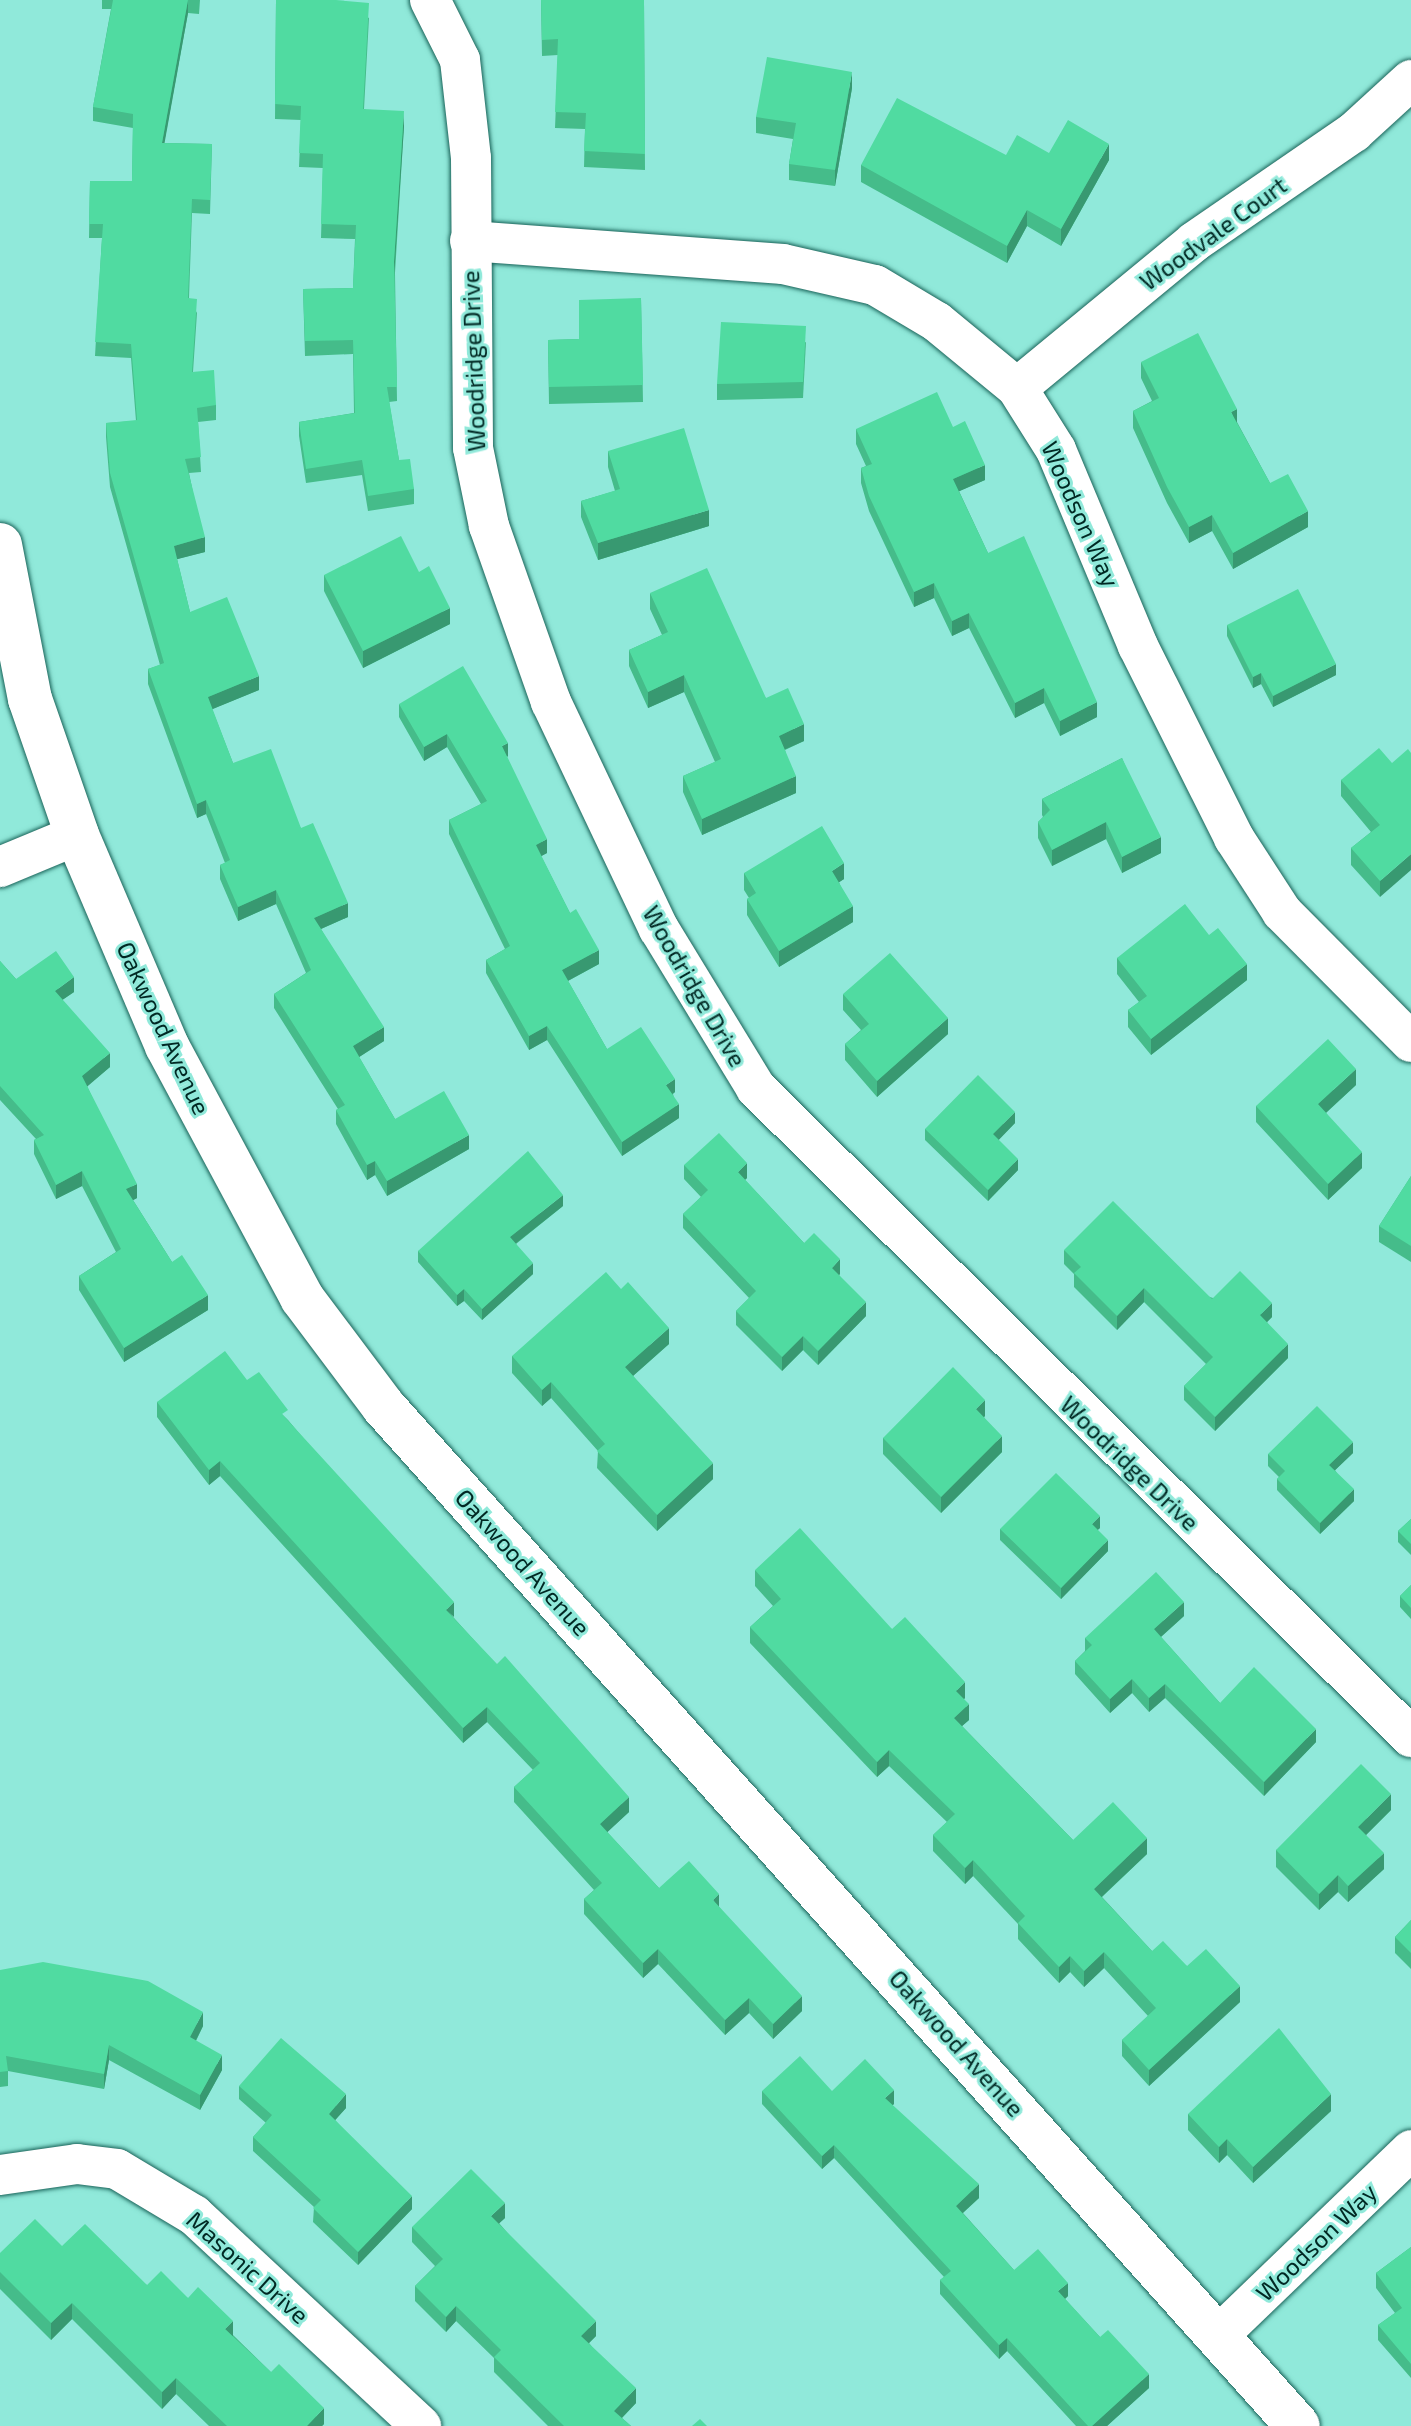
<!DOCTYPE html>
<html>
<head>
<meta charset="utf-8">
<style>
	body { margin:0 }
	#map { position:relative; width:1411px; height:2426px; overflow:hidden; background:#90e9da; font-family:"Exo 2",sans-serif }
	div>[style] { position:absolute }
	.roads { filter:drop-shadow(0 0 2px #1a6359) drop-shadow(0 0 2px #1a6359) }
	.street>* { height:40px; margin:-20px; padding:0 20px; transform-origin:20px; border-radius:20px; background:#fff }
	.secondary>* { height:44px; margin:-22px; padding:0 22px; transform-origin:22px; border-radius:22px; background:#fff }
	.wall>* { inset:0; background:#45bc8a }
	.shaded-wall>* { inset:0; background:#389971 }
	.building>* { inset:0; background:#50dba1 }
	span { translate:-50% -50%; white-space:nowrap; text-align:center; line-height:1.15; -webkit-text-stroke:6px #90e9da; paint-order:stroke }
	.street-label { font-size:24px; color:#002823 }
</style>
</head>
<body>
<div id="map">
	<div class="roads">
		<div class="street">
			<i style="left:430px;top:0;width:67px;rotate:63.4deg"></i>
			<i style="left:460px;top:60px;width:99px;rotate:83.6deg"></i>
			<i style="left:471px;top:158px;width:290px;rotate:89.6deg"></i>
			<i style="left:473px;top:448px;width:80px;rotate:78.4deg"></i>
			<i style="left:489px;top:526px;width:187px;rotate:70.6deg"></i>
			<i style="left:551px;top:702px;width:251px;rotate:64.6deg"></i>
			<i style="left:659px;top:929px;width:186px;rotate:58.6deg"></i>
			<i style="left:756px;top:1088px;width:922px;rotate:44.74deg"></i>
			<i style="left:470px;top:241px;width:314px;rotate:4.2deg"></i>
			<i style="left:783px;top:264px;width:94px;rotate:12.9deg"></i>
			<i style="left:875px;top:285px;width:72px;rotate:30.8deg"></i>
			<i style="left:937px;top:322px;width:104px;rotate:39.5deg"></i>
			<i style="left:1017px;top:388px;width:73px;rotate:57.8deg"></i>
			<i style="left:1056px;top:450px;width:212px;rotate:67.3deg"></i>
			<i style="left:1138px;top:646px;width:215px;rotate:63.4deg"></i>
			<i style="left:1234px;top:838px;width:88px;rotate:57deg"></i>
			<i style="left:1282px;top:912px;width:183px;rotate:45.2deg"></i>
			<i style="left:1017px;top:388px;width:229px;rotate:-39.5deg"></i>
			<i style="left:1194px;top:242px;width:194px;rotate:-34.5deg"></i>
			<i style="left:1354px;top:132px;width:77px;rotate:-42.4deg"></i>
			<i style="left:0;top:867px;width:83px;rotate:-22.6deg"></i>
			<i style="left:0;top:2175px;width:78px;rotate:-8.1deg"></i>
			<i style="left:77px;top:2164px;width:40px;rotate:7.1deg"></i>
			<i style="left:117px;top:2169px;width:90px;rotate:30.9deg"></i>
			<i style="left:194px;top:2215px;width:310px;rotate:42.9deg"></i>
			<i style="left:1220px;top:2334px;width:265px;rotate:-43.9deg"></i>
		</div>
		<div class="secondary">
			<i style="left:0;top:545px;width:157px;rotate:79deg"></i>
			<i style="left:30px;top:699px;width:144px;rotate:70.9deg"></i>
			<i style="left:77px;top:835px;width:229px;rotate:66.9deg"></i>
			<i style="left:167px;top:1046px;width:286px;rotate:61.8deg"></i>
			<i style="left:302px;top:1298px;width:135px;rotate:53.1deg"></i>
			<i style="left:383px;top:1406px;width:1370px;rotate:48.11deg"></i>
		</div>
	</div>
	<div class="wall">
		<i style="clip-path:polygon(102px 0,200px 0,199px 14px,188px 13px,164px 143px,212px 144px,210px 214px,192px 213px,189px 298px,197px 313px,193px 372px,216px 405px,216px 420px,198px 422px,201px 472px,189px 473px,205px 552px,177px 559px,190px 612px,259px 690px,212px 709px,233px 763px,301px 828px,348px 917px,321px 929px,384px 1041px,359px 1057px,395px 1119px,469px 1149px,387px 1196px,375px 1175px,367px 1180px,336px 1124px,336px 1110px,338px 1109px,274px 1008px,274px 994px,306px 973px,276px 904px,238px 921px,220px 879px,220px 865px,225px 863px,206px 814px,197px 818px,148px 684px,148px 669px,160px 665px,110px 487px,106px 437px,106px 423px,136px 421px,131px 358px,95px 356px,102px 238px,89px 238px,90px 181px,132px 181px,133px 128px,93px 121px,93px 107px,111px 9px,102px 9px)"></i>
		<i style="clip-path:polygon(276px 0,337px 1px,369px 18px,364px 109px,404px 126px,395px 273px,397px 401px,389px 402px,399px 460px,414px 489px,414px 504px,368px 511px,362px 475px,306px 483px,299px 436px,299px 422px,354px 413px,353px 354px,305px 356px,303px 289px,353px 288px,355px 239px,321px 238px,323px 168px,299px 167px,301px 120px,275px 119px)"></i>
		<i style="clip-path:polygon(541px 0,644px 0,645px 170px,584px 167px,585px 129px,555px 128px,558px 55px,542px 56px)"></i>
		<i style="clip-path:polygon(852px 88px,835px 186px,789px 180px,789px 164px,793px 139px,756px 133px,756px 117px)"></i>
		<i style="clip-path:polygon(1049px 153px,1109px 160px,1061px 246px,1027px 226px,1007px 263px,861px 182px,861px 165px,1006px 155px)"></i>
		<i style="clip-path:polygon(641px 298px,643px 402px,549px 404px,548px 340px,579px 339px)"></i>
		<i style="clip-path:polygon(806px 342px,803px 398px,717px 400px,717px 384px)"></i>
		<i style="clip-path:polygon(1141px 362px,1237px 422px,1270px 483px,1308px 527px,1233px 569px,1212px 531px,1189px 543px,1167px 503px,1133px 428px,1133px 411px,1152px 401px,1141px 378px)"></i>
		<i style="clip-path:polygon(953px 427px,985px 480px,959px 491px,988px 553px,1097px 717px,1060px 736px,1044px 703px,1015px 718px,969px 628px,952px 636px,934px 598px,914px 607px,869px 511px,861px 483px,861px 468px,866px 466px,856px 444px,856px 429px)"></i>
		<i style="clip-path:polygon(608px 451px,709px 526px,598px 560px,581px 517px,581px 501px,615px 491px,608px 467px)"></i>
		<i style="clip-path:polygon(419px 572px,450px 624px,363px 668px,324px 591px,324px 575px)"></i>
		<i style="clip-path:polygon(650px 593px,766px 698px,804px 741px,785px 750px,796px 793px,702px 835px,683px 792px,683px 776px,715px 762px,684px 692px,648px 708px,629px 666px,629px 650px,662px 635px,650px 609px)"></i>
		<i style="clip-path:polygon(1227px 625px,1336px 675px,1273px 707px,1261px 684px,1253px 688px,1227px 636px)"></i>
		<i style="clip-path:polygon(399px 704px,508px 756px,507px 757px,547px 853px,541px 856px,570px 913px,599px 964px,568px 981px,607px 1049px,675px 1092px,673px 1094px,679px 1118px,622px 1156px,547px 1040px,529px 1050px,486px 973px,486px 960px,505px 949px,449px 834px,449px 820px,481px 804px,447px 747px,424px 761px,399px 717px)"></i>
		<i style="clip-path:polygon(1122px 758px,1161px 853px,1122px 873px,1106px 839px,1052px 866px,1038px 838px,1038px 822px,1043px 817px,1042px 815px,1042px 799px)"></i>
		<i style="clip-path:polygon(1392px 763px,1380px 897px,1351px 865px,1351px 848px,1371px 832px,1341px 796px,1341px 780px)"></i>
		<i style="clip-path:polygon(744px 873px,844px 879px,839px 882px,853px 922px,779px 967px,747px 915px,747px 899px,749px 898px,744px 890px)"></i>
		<i style="clip-path:polygon(1209px 935px,1247px 980px,1151px 1055px,1128px 1027px,1128px 1010px,1139px 1002px,1117px 974px,1117px 958px)"></i>
		<i style="clip-path:polygon(0 961px,16px 979px,74px 992px,62px 1000px,110px 1067px,87px 1086px,137px 1198px,133px 1200px,172px 1262px,208px 1310px,124px 1362px,79px 1290px,79px 1276px,116px 1252px,82px 1186px,56px 1199px,34px 1154px,34px 1140px,36px 1139px,0 1100px)"></i>
		<i style="clip-path:polygon(843px 994px,948px 1034px,877px 1097px,845px 1060px,845px 1044px,861px 1030px,843px 1010px)"></i>
		<i style="clip-path:polygon(1356px 1085px,1326px 1113px,1362px 1168px,1328px 1200px,1256px 1122px,1256px 1106px)"></i>
		<i style="clip-path:polygon(1015px 1123px,998px 1140px,1018px 1170px,988px 1201px,925px 1140px,925px 1129px)"></i>
		<i style="clip-path:polygon(684px 1165px,747px 1178px,745px 1180px,804px 1243px,840px 1274px,839px 1275px,866px 1316px,818px 1365px,803px 1350px,782px 1371px,736px 1325px,736px 1311px,749px 1298px,683px 1228px,683px 1214px,701px 1197px,684px 1179px)"></i>
		<i style="clip-path:polygon(1411px 1176px,1411px 1262px,1379px 1242px,1379px 1226px)"></i>
		<i style="clip-path:polygon(563px 1206px,516px 1244px,533px 1274px,482px 1320px,464px 1301px,457px 1306px,418px 1262px,418px 1251px)"></i>
		<i style="clip-path:polygon(1064px 1250px,1272px 1317px,1267px 1322px,1288px 1358px,1215px 1431px,1184px 1400px,1184px 1386px,1206px 1364px,1144px 1302px,1117px 1330px,1074px 1287px,1074px 1274px,1064px 1264px)"></i>
		<i style="clip-path:polygon(669px 1344px,633px 1376px,713px 1479px,657px 1531px,597px 1468px,598px 1451px,551px 1398px,542px 1406px,512px 1373px,512px 1356px)"></i>
		<i style="clip-path:polygon(247px 1380px,288px 1420px,454px 1618px,629px 1812px,607px 1832px,659px 1888px,719px 1907px,802px 2011px,773px 2039px,749px 2013px,725px 2035px,658px 1964px,643px 1978px,584px 1914px,584px 1899px,594px 1890px,514px 1802px,514px 1787px,533px 1770px,487px 1722px,463px 1743px,220px 1476px,209px 1485px,157px 1417px,157px 1402px)"></i>
		<i style="clip-path:polygon(985px 1416px,984px 1417px,1002px 1452px,941px 1513px,883px 1454px,883px 1438px)"></i>
		<i style="clip-path:polygon(1353px 1453px,1335px 1470px,1354px 1501px,1320px 1534px,1277px 1490px,1277px 1479px,1279px 1477px,1268px 1466px,1268px 1454px)"></i>
		<i style="clip-path:polygon(1411px 1519px,1411px 1555px,1398px 1542px,1398px 1531px)"></i>
		<i style="clip-path:polygon(1100px 1528px,1097px 1530px,1108px 1551px,1061px 1599px,1000px 1540px,1000px 1529px)"></i>
		<i style="clip-path:polygon(755px 1570px,892px 1629px,965px 1698px,964px 1699px,969px 1720px,962px 1726px,1073px 1840px,1147px 1854px,1102px 1897px,1152px 1951px,1187px 1966px,1240px 2002px,1149px 2086px,1122px 2056px,1122px 2040px,1148px 2016px,1104px 1968px,1084px 1987px,1070px 1972px,1059px 1983px,1018px 1939px,1018px 1924px,973px 1876px,965px 1884px,933px 1851px,933px 1835px,947px 1822px,889px 1766px,877px 1777px,750px 1643px,750px 1627px,773px 1606px,755px 1586px)"></i>
		<i style="clip-path:polygon(1411px 1585px,1411px 1619px,1400px 1607px,1400px 1596px)"></i>
		<i style="clip-path:polygon(1184px 1616px,1161px 1637px,1220px 1703px,1316px 1742px,1264px 1796px,1165px 1698px,1149px 1712px,1132px 1693px,1110px 1713px,1075px 1674px,1075px 1661px,1085px 1651px,1085px 1638px)"></i>
		<i style="clip-path:polygon(1391px 1810px,1366px 1835px,1384px 1869px,1348px 1902px,1338px 1892px,1319px 1910px,1276px 1867px,1276px 1850px)"></i>
		<i style="clip-path:polygon(1411px 1920px,1411px 1969px,1395px 1953px,1395px 1937px)"></i>
		<i style="clip-path:polygon(0 1970px,203px 2026px,196px 2041px,222px 2070px,200px 2110px,109px 2060px,104px 2089px,8px 2071px,8px 2086px,0 2087px)"></i>
		<i style="clip-path:polygon(239px 2086px,346px 2108px,335px 2120px,412px 2209px,358px 2265px,313px 2222px,314px 2207px,253px 2151px,253px 2137px,266px 2123px,239px 2099px)"></i>
		<i style="clip-path:polygon(762px 2091px,832px 2091px,894px 2104px,892px 2105px,979px 2198px,963px 2213px,1014px 2270px,1068px 2296px,1065px 2299px,1100px 2337px,1149px 2388px,1107px 2426px,1076px 2426px,1007px 2351px,999px 2359px,940px 2294px,940px 2280px,944px 2277px,834px 2158px,822px 2169px,762px 2104px)"></i>
		<i style="clip-path:polygon(1331px 2111px,1253px 2183px,1227px 2155px,1219px 2163px,1188px 2130px,1188px 2114px)"></i>
		<i style="clip-path:polygon(505px 2218px,499px 2223px,596px 2336px,589px 2343px,636px 2403px,622px 2418px,631px 2426px,548px 2426px,494px 2372px,494px 2358px,456px 2321px,446px 2332px,415px 2301px,415px 2286px,435px 2266px,412px 2242px,412px 2227px)"></i>
		<i style="clip-path:polygon(62px 2246px,147px 2285px,188px 2298px,233px 2335px,324px 2424px,322px 2426px,209px 2426px,176px 2394px,162px 2409px,72px 2319px,51px 2340px,0 2289px,0 2253px)"></i>
		<i style="clip-path:polygon(1411px 2247px,1411px 2378px,1378px 2340px,1378px 2325px,1395px 2313px,1376px 2288px,1376px 2273px)"></i>
	</div>
	<div class="shaded-wall">
		<i style="clip-path:polygon(188px 0,188px 13px,162px 157px,162px 143px)"></i>
		<i style="clip-path:polygon(852px 72px,852px 88px,835px 186px,835px 170px)"></i>
		<i style="clip-path:polygon(404px 111px,404px 126px,394px 276px,394px 262px)"></i>
		<i style="clip-path:polygon(1109px 144px,1109px 160px,1061px 246px,1061px 229px)"></i>
		<i style="clip-path:polygon(1027px 210px,1027px 226px,1007px 263px,1007px 246px)"></i>
		<i style="clip-path:polygon(1237px 409px,1237px 426px,1231px 412px)"></i>
		<i style="clip-path:polygon(985px 465px,985px 480px,953px 494px,953px 479px)"></i>
		<i style="clip-path:polygon(709px 510px,709px 526px,598px 560px,598px 543px)"></i>
		<i style="clip-path:polygon(1308px 511px,1308px 527px,1233px 569px,1233px 553px)"></i>
		<i style="clip-path:polygon(1212px 515px,1212px 531px,1189px 543px,1189px 527px)"></i>
		<i style="clip-path:polygon(205px 537px,205px 552px,174px 560px,174px 546px)"></i>
		<i style="clip-path:polygon(934px 583px,934px 598px,914px 607px,914px 592px)"></i>
		<i style="clip-path:polygon(450px 608px,450px 624px,363px 668px,363px 651px)"></i>
		<i style="clip-path:polygon(969px 613px,969px 628px,952px 636px,952px 621px)"></i>
		<i style="clip-path:polygon(1336px 664px,1336px 675px,1273px 707px,1273px 696px)"></i>
		<i style="clip-path:polygon(1261px 673px,1261px 684px,1253px 688px,1253px 677px)"></i>
		<i style="clip-path:polygon(684px 675px,684px 692px,648px 708px,648px 692px)"></i>
		<i style="clip-path:polygon(259px 676px,259px 690px,208px 711px,208px 697px)"></i>
		<i style="clip-path:polygon(1044px 688px,1044px 703px,1015px 718px,1015px 703px)"></i>
		<i style="clip-path:polygon(1097px 702px,1097px 717px,1060px 736px,1060px 721px)"></i>
		<i style="clip-path:polygon(804px 724px,804px 741px,779px 752px,779px 736px)"></i>
		<i style="clip-path:polygon(447px 734px,447px 747px,424px 761px,424px 747px)"></i>
		<i style="clip-path:polygon(508px 743px,508px 756px,502px 760px,502px 746px)"></i>
		<i style="clip-path:polygon(796px 776px,796px 793px,702px 835px,702px 819px)"></i>
		<i style="clip-path:polygon(206px 800px,206px 814px,197px 818px,197px 804px)"></i>
		<i style="clip-path:polygon(1106px 822px,1106px 839px,1052px 866px,1052px 850px)"></i>
		<i style="clip-path:polygon(1161px 837px,1161px 853px,1122px 873px,1122px 857px)"></i>
		<i style="clip-path:polygon(547px 839px,547px 853px,536px 859px,536px 845px)"></i>
		<i style="clip-path:polygon(1411px 854px,1411px 870px,1380px 897px,1380px 881px)"></i>
		<i style="clip-path:polygon(844px 863px,844px 879px,832px 887px,832px 871px)"></i>
		<i style="clip-path:polygon(276px 890px,276px 904px,238px 921px,238px 907px)"></i>
		<i style="clip-path:polygon(348px 903px,348px 917px,314px 932px,314px 918px)"></i>
		<i style="clip-path:polygon(853px 906px,853px 922px,779px 967px,779px 951px)"></i>
		<i style="clip-path:polygon(599px 950px,599px 964px,562px 984px,562px 970px)"></i>
		<i style="clip-path:polygon(1247px 964px,1247px 980px,1151px 1055px,1151px 1039px)"></i>
		<i style="clip-path:polygon(74px 977px,74px 992px,55px 1005px,55px 991px)"></i>
		<i style="clip-path:polygon(948px 1018px,948px 1034px,877px 1097px,877px 1081px)"></i>
		<i style="clip-path:polygon(547px 1026px,547px 1040px,529px 1050px,529px 1036px)"></i>
		<i style="clip-path:polygon(384px 1027px,384px 1041px,353px 1061px,353px 1046px)"></i>
		<i style="clip-path:polygon(110px 1053px,110px 1067px,82px 1091px,82px 1076px)"></i>
		<i style="clip-path:polygon(1356px 1069px,1356px 1085px,1318px 1120px,1318px 1104px)"></i>
		<i style="clip-path:polygon(675px 1079px,675px 1092px,666px 1098px,666px 1085px)"></i>
		<i style="clip-path:polygon(679px 1104px,679px 1118px,622px 1156px,622px 1142px)"></i>
		<i style="clip-path:polygon(1015px 1112px,1015px 1123px,993px 1146px,993px 1134px)"></i>
		<i style="clip-path:polygon(469px 1135px,469px 1149px,387px 1196px,387px 1181px)"></i>
		<i style="clip-path:polygon(1362px 1152px,1362px 1168px,1328px 1200px,1328px 1184px)"></i>
		<i style="clip-path:polygon(1018px 1159px,1018px 1170px,988px 1201px,988px 1190px)"></i>
		<i style="clip-path:polygon(375px 1161px,375px 1175px,367px 1180px,367px 1165px)"></i>
		<i style="clip-path:polygon(747px 1163px,747px 1178px,738px 1186px,738px 1172px)"></i>
		<i style="clip-path:polygon(82px 1171px,82px 1186px,56px 1199px,56px 1185px)"></i>
		<i style="clip-path:polygon(137px 1184px,137px 1198px,126px 1204px,126px 1189px)"></i>
		<i style="clip-path:polygon(563px 1195px,563px 1206px,510px 1248px,510px 1237px)"></i>
		<i style="clip-path:polygon(840px 1259px,840px 1274px,832px 1282px,832px 1268px)"></i>
		<i style="clip-path:polygon(533px 1263px,533px 1274px,482px 1320px,482px 1309px)"></i>
		<i style="clip-path:polygon(1144px 1288px,1144px 1302px,1117px 1330px,1117px 1316px)"></i>
		<i style="clip-path:polygon(464px 1289px,464px 1301px,457px 1306px,457px 1295px)"></i>
		<i style="clip-path:polygon(208px 1295px,208px 1310px,124px 1362px,124px 1348px)"></i>
		<i style="clip-path:polygon(866px 1302px,866px 1316px,818px 1365px,818px 1351px)"></i>
		<i style="clip-path:polygon(1272px 1303px,1272px 1317px,1260px 1329px,1260px 1315px)"></i>
		<i style="clip-path:polygon(669px 1328px,669px 1344px,625px 1383px,625px 1367px)"></i>
		<i style="clip-path:polygon(803px 1336px,803px 1350px,782px 1371px,782px 1357px)"></i>
		<i style="clip-path:polygon(1288px 1344px,1288px 1358px,1215px 1431px,1215px 1417px)"></i>
		<i style="clip-path:polygon(551px 1382px,551px 1398px,542px 1406px,542px 1390px)"></i>
		<i style="clip-path:polygon(985px 1400px,985px 1416px,976px 1425px,976px 1409px)"></i>
		<i style="clip-path:polygon(1002px 1436px,1002px 1452px,941px 1513px,941px 1497px)"></i>
		<i style="clip-path:polygon(1353px 1442px,1353px 1453px,1329px 1476px,1329px 1465px)"></i>
		<i style="clip-path:polygon(220px 1461px,220px 1476px,209px 1485px,209px 1470px)"></i>
		<i style="clip-path:polygon(713px 1463px,713px 1479px,657px 1531px,657px 1515px)"></i>
		<i style="clip-path:polygon(1354px 1489px,1354px 1501px,1320px 1534px,1320px 1523px)"></i>
		<i style="clip-path:polygon(1100px 1516px,1100px 1528px,1092px 1535px,1092px 1524px)"></i>
		<i style="clip-path:polygon(1108px 1540px,1108px 1551px,1061px 1599px,1061px 1588px)"></i>
		<i style="clip-path:polygon(454px 1602px,454px 1617px,446px 1610px)"></i>
		<i style="clip-path:polygon(1184px 1602px,1184px 1616px,1154px 1643px,1154px 1629px)"></i>
		<i style="clip-path:polygon(1132px 1679px,1132px 1693px,1110px 1713px,1110px 1699px)"></i>
		<i style="clip-path:polygon(965px 1682px,965px 1698px,956px 1707px,956px 1691px)"></i>
		<i style="clip-path:polygon(1165px 1684px,1165px 1698px,1149px 1712px,1149px 1698px)"></i>
		<i style="clip-path:polygon(969px 1704px,969px 1720px,954px 1733px,954px 1718px)"></i>
		<i style="clip-path:polygon(487px 1707px,487px 1722px,463px 1743px,463px 1728px)"></i>
		<i style="clip-path:polygon(1316px 1729px,1316px 1742px,1264px 1796px,1264px 1782px)"></i>
		<i style="clip-path:polygon(889px 1750px,889px 1766px,877px 1777px,877px 1762px)"></i>
		<i style="clip-path:polygon(1391px 1794px,1391px 1810px,1358px 1843px,1358px 1827px)"></i>
		<i style="clip-path:polygon(629px 1797px,629px 1812px,600px 1839px,600px 1824px)"></i>
		<i style="clip-path:polygon(1147px 1838px,1147px 1854px,1094px 1904px,1094px 1889px)"></i>
		<i style="clip-path:polygon(1384px 1853px,1384px 1869px,1348px 1902px,1348px 1886px)"></i>
		<i style="clip-path:polygon(973px 1860px,973px 1876px,965px 1884px,965px 1868px)"></i>
		<i style="clip-path:polygon(1338px 1875px,1338px 1892px,1319px 1910px,1319px 1894px)"></i>
		<i style="clip-path:polygon(719px 1894px,719px 1909px,713px 1900px)"></i>
		<i style="clip-path:polygon(658px 1949px,658px 1964px,643px 1978px,643px 1963px)"></i>
		<i style="clip-path:polygon(1104px 1952px,1104px 1968px,1084px 1987px,1084px 1971px)"></i>
		<i style="clip-path:polygon(1070px 1956px,1070px 1972px,1059px 1983px,1059px 1967px)"></i>
		<i style="clip-path:polygon(1240px 1986px,1240px 2002px,1149px 2086px,1149px 2070px)"></i>
		<i style="clip-path:polygon(802px 1996px,802px 2011px,773px 2039px,773px 2024px)"></i>
		<i style="clip-path:polygon(749px 1998px,749px 2013px,725px 2035px,725px 2020px)"></i>
		<i style="clip-path:polygon(203px 2012px,203px 2026px,190px 2052px,190px 2037px)"></i>
		<i style="clip-path:polygon(109px 2045px,109px 2060px,104px 2089px,104px 2074px)"></i>
		<i style="clip-path:polygon(222px 2055px,222px 2070px,200px 2110px,200px 2095px)"></i>
		<i style="clip-path:polygon(894px 2090px,894px 2104px,885px 2112px,885px 2098px)"></i>
		<i style="clip-path:polygon(346px 2094px,346px 2108px,329px 2127px,329px 2114px)"></i>
		<i style="clip-path:polygon(1331px 2094px,1331px 2111px,1253px 2183px,1253px 2167px)"></i>
		<i style="clip-path:polygon(1227px 2139px,1227px 2155px,1219px 2163px,1219px 2147px)"></i>
		<i style="clip-path:polygon(834px 2145px,834px 2158px,822px 2169px,822px 2156px)"></i>
		<i style="clip-path:polygon(979px 2184px,979px 2198px,956px 2219px,956px 2206px)"></i>
		<i style="clip-path:polygon(412px 2196px,412px 2209px,358px 2265px,358px 2252px)"></i>
		<i style="clip-path:polygon(505px 2203px,505px 2218px,491px 2231px,491px 2216px)"></i>
		<i style="clip-path:polygon(1068px 2283px,1068px 2296px,1058px 2305px,1058px 2291px)"></i>
		<i style="clip-path:polygon(72px 2303px,72px 2319px,51px 2340px,51px 2323px)"></i>
		<i style="clip-path:polygon(456px 2306px,456px 2321px,446px 2332px,446px 2317px)"></i>
		<i style="clip-path:polygon(233px 2321px,233px 2337px,225px 2329px)"></i>
		<i style="clip-path:polygon(596px 2321px,596px 2336px,581px 2351px,581px 2336px)"></i>
		<i style="clip-path:polygon(1007px 2338px,1007px 2351px,999px 2359px,999px 2345px)"></i>
		<i style="clip-path:polygon(1149px 2374px,1149px 2388px,1107px 2426px,1092px 2426px)"></i>
		<i style="clip-path:polygon(176px 2378px,176px 2394px,162px 2409px,162px 2392px)"></i>
		<i style="clip-path:polygon(636px 2388px,636px 2403px,614px 2426px,614px 2411px)"></i>
		<i style="clip-path:polygon(324px 2408px,324px 2424px,322px 2426px,307px 2426px)"></i>
	</div>
	<div class="building">
		<i style="clip-path:polygon(113px 0,188px 0,162px 143px,212px 144px,210px 200px,192px 199px,188px 298px,197px 299px,192px 372px,214px 370px,216px 405px,197px 408px,201px 457px,185px 459px,205px 537px,174px 546px,190px 612px,227px 597px,259px 676px,208px 697px,233px 763px,271px 749px,301px 828px,313px 823px,348px 903px,314px 918px,384px 1027px,353px 1046px,395px 1119px,444px 1091px,469px 1135px,387px 1181px,375px 1161px,367px 1165px,336px 1110px,345px 1105px,274px 994px,311px 970px,276px 890px,238px 907px,220px 865px,230px 860px,206px 800px,197px 804px,148px 669px,164px 663px,110px 473px,106px 423px,137px 420px,131px 344px,95px 342px,103px 224px,89px 224px,90px 181px,132px 181px,133px 114px,93px 107px)"></i>
		<i style="clip-path:polygon(276px 0,336px 0,369px 3px,363px 109px,404px 111px,394px 262px,397px 387px,387px 387px,399px 460px,410px 459px,414px 489px,368px 496px,362px 460px,306px 469px,299px 422px,355px 413px,353px 340px,305px 341px,303px 289px,353px 288px,356px 225px,321px 224px,323px 154px,299px 153px,301px 106px,275px 104px)"></i>
		<i style="clip-path:polygon(541px 0,644px 0,645px 154px,584px 151px,586px 113px,555px 112px,558px 39px,542px 40px)"></i>
		<i style="clip-path:polygon(767px 57px,852px 72px,835px 170px,789px 164px,796px 123px,756px 117px)"></i>
		<i style="clip-path:polygon(897px 98px,1006px 155px,1017px 135px,1049px 153px,1068px 120px,1109px 144px,1061px 229px,1027px 210px,1007px 246px,861px 165px)"></i>
		<i style="clip-path:polygon(641px 298px,643px 385px,549px 387px,548px 340px,579px 339px,579px 300px)"></i>
		<i style="clip-path:polygon(721px 322px,806px 326px,803px 382px,717px 384px)"></i>
		<i style="clip-path:polygon(1198px 333px,1237px 409px,1231px 412px,1270px 483px,1288px 474px,1308px 511px,1233px 553px,1212px 515px,1189px 527px,1167px 487px,1133px 411px,1159px 398px,1141px 362px)"></i>
		<i style="clip-path:polygon(937px 392px,953px 427px,965px 421px,985px 465px,953px 479px,988px 553px,1024px 536px,1097px 702px,1060px 721px,1044px 688px,1015px 703px,969px 613px,952px 621px,934px 583px,914px 592px,869px 496px,861px 468px,872px 464px,856px 429px)"></i>
		<i style="clip-path:polygon(684px 428px,709px 510px,598px 543px,581px 501px,620px 489px,608px 451px)"></i>
		<i style="clip-path:polygon(401px 536px,419px 572px,429px 566px,450px 608px,363px 651px,324px 575px)"></i>
		<i style="clip-path:polygon(707px 568px,766px 698px,788px 688px,804px 724px,779px 736px,796px 776px,702px 819px,683px 776px,721px 759px,684px 675px,648px 692px,629px 650px,668px 632px,650px 593px)"></i>
		<i style="clip-path:polygon(1298px 589px,1336px 664px,1273px 696px,1261px 673px,1253px 677px,1227px 625px)"></i>
		<i style="clip-path:polygon(463px 666px,508px 743px,502px 746px,547px 839px,536px 845px,570px 913px,576px 909px,599px 950px,562px 970px,607px 1049px,641px 1027px,675px 1079px,666px 1085px,679px 1104px,622px 1142px,547px 1026px,529px 1036px,486px 960px,510px 946px,449px 820px,487px 801px,447px 734px,424px 747px,399px 704px)"></i>
		<i style="clip-path:polygon(1379px 748px,1392px 763px,1408px 749px,1411px 753px,1411px 854px,1380px 881px,1351px 848px,1380px 825px,1341px 780px)"></i>
		<i style="clip-path:polygon(1122px 758px,1161px 837px,1122px 857px,1106px 822px,1052px 850px,1038px 822px,1050px 810px,1042px 799px)"></i>
		<i style="clip-path:polygon(822px 826px,844px 863px,832px 871px,853px 906px,779px 951px,747px 899px,756px 893px,744px 873px)"></i>
		<i style="clip-path:polygon(1185px 904px,1209px 935px,1218px 928px,1247px 964px,1151px 1039px,1128px 1010px,1147px 996px,1117px 958px)"></i>
		<i style="clip-path:polygon(56px 951px,74px 977px,55px 991px,110px 1053px,82px 1076px,137px 1184px,126px 1189px,172px 1262px,182px 1255px,208px 1295px,124px 1348px,79px 1276px,121px 1249px,82px 1171px,56px 1185px,34px 1140px,44px 1135px,0 1086px,0 961px,16px 979px)"></i>
		<i style="clip-path:polygon(890px 953px,948px 1018px,877px 1081px,845px 1044px,869px 1024px,843px 994px)"></i>
		<i style="clip-path:polygon(1328px 1039px,1356px 1069px,1318px 1104px,1362px 1152px,1328px 1184px,1256px 1106px)"></i>
		<i style="clip-path:polygon(978px 1075px,1015px 1112px,993px 1134px,1018px 1159px,988px 1190px,925px 1129px)"></i>
		<i style="clip-path:polygon(719px 1133px,747px 1163px,738px 1172px,804px 1243px,814px 1233px,840px 1259px,832px 1268px,866px 1302px,818px 1351px,803px 1336px,782px 1357px,736px 1311px,756px 1291px,683px 1214px,708px 1190px,684px 1165px)"></i>
		<i style="clip-path:polygon(528px 1151px,563px 1195px,510px 1237px,533px 1263px,482px 1309px,464px 1289px,457px 1295px,418px 1251px)"></i>
		<i style="clip-path:polygon(1411px 1176px,1411px 1246px,1379px 1226px)"></i>
		<i style="clip-path:polygon(1113px 1201px,1212px 1299px,1240px 1271px,1272px 1303px,1260px 1315px,1288px 1344px,1215px 1417px,1184px 1386px,1213px 1357px,1144px 1288px,1117px 1316px,1074px 1273px,1081px 1267px,1064px 1250px)"></i>
		<i style="clip-path:polygon(606px 1272px,621px 1289px,628px 1282px,669px 1328px,625px 1367px,713px 1463px,657px 1515px,597px 1451px,605px 1444px,551px 1382px,542px 1390px,512px 1356px)"></i>
		<i style="clip-path:polygon(225px 1351px,247px 1380px,259px 1372px,288px 1410px,282px 1414px,454px 1602px,446px 1610px,497px 1664px,505px 1656px,629px 1797px,600px 1824px,659px 1888px,689px 1861px,719px 1894px,713px 1900px,802px 1996px,773px 2024px,749px 1998px,725px 2020px,658px 1949px,643px 1963px,584px 1899px,602px 1883px,514px 1787px,540px 1763px,487px 1707px,463px 1728px,220px 1461px,209px 1470px,157px 1402px)"></i>
		<i style="clip-path:polygon(953px 1367px,985px 1400px,976px 1409px,1002px 1436px,941px 1497px,883px 1438px)"></i>
		<i style="clip-path:polygon(1317px 1406px,1353px 1442px,1329px 1465px,1354px 1489px,1320px 1523px,1277px 1479px,1285px 1471px,1268px 1454px)"></i>
		<i style="clip-path:polygon(1056px 1473px,1100px 1516px,1092px 1524px,1108px 1540px,1061px 1588px,1000px 1529px)"></i>
		<i style="clip-path:polygon(1411px 1519px,1411px 1544px,1398px 1531px)"></i>
		<i style="clip-path:polygon(800px 1528px,892px 1629px,905px 1617px,965px 1682px,956px 1691px,969px 1704px,954px 1718px,1073px 1840px,1113px 1802px,1147px 1838px,1094px 1889px,1152px 1951px,1163px 1941px,1187px 1966px,1206px 1949px,1240px 1986px,1149px 2070px,1122px 2040px,1156px 2008px,1104px 1952px,1084px 1971px,1070px 1956px,1059px 1967px,1018px 1923px,1025px 1916px,973px 1860px,965px 1868px,933px 1835px,955px 1814px,889px 1750px,877px 1762px,750px 1627px,781px 1599px,755px 1570px)"></i>
		<i style="clip-path:polygon(1156px 1572px,1184px 1602px,1154px 1629px,1220px 1703px,1254px 1667px,1316px 1729px,1264px 1782px,1165px 1684px,1149px 1698px,1132px 1679px,1110px 1699px,1075px 1661px,1092px 1645px,1085px 1638px)"></i>
		<i style="clip-path:polygon(1411px 1585px,1411px 1608px,1400px 1596px)"></i>
		<i style="clip-path:polygon(1361px 1764px,1391px 1794px,1358px 1827px,1384px 1853px,1348px 1886px,1338px 1875px,1319px 1894px,1276px 1850px)"></i>
		<i style="clip-path:polygon(1411px 1920px,1411px 1953px,1395px 1937px)"></i>
		<i style="clip-path:polygon(43px 1962px,148px 1981px,203px 2012px,190px 2037px,222px 2055px,200px 2095px,109px 2045px,104px 2074px,6px 2056px,8px 2071px,0 2072px,0 1970px)"></i>
		<i style="clip-path:polygon(1279px 2028px,1331px 2094px,1253px 2167px,1227px 2139px,1219px 2147px,1188px 2114px)"></i>
		<i style="clip-path:polygon(281px 2038px,346px 2094px,329px 2114px,412px 2196px,358px 2252px,313px 2208px,321px 2200px,253px 2137px,272px 2115px,239px 2086px)"></i>
		<i style="clip-path:polygon(800px 2056px,832px 2091px,865px 2059px,894px 2090px,885px 2098px,979px 2184px,956px 2206px,1014px 2270px,1038px 2249px,1068px 2283px,1058px 2291px,1100px 2337px,1108px 2330px,1149px 2374px,1092px 2426px,1088px 2426px,1007px 2338px,999px 2345px,940px 2280px,951px 2271px,834px 2145px,822px 2156px,762px 2091px)"></i>
		<i style="clip-path:polygon(471px 2169px,505px 2203px,491px 2216px,596px 2321px,581px 2336px,636px 2388px,614px 2411px,631px 2426px,564px 2426px,494px 2357px,501px 2350px,456px 2306px,446px 2317px,415px 2286px,443px 2259px,412px 2227px)"></i>
		<i style="clip-path:polygon(35px 2219px,62px 2246px,85px 2224px,147px 2285px,161px 2271px,188px 2298px,198px 2287px,233px 2321px,225px 2329px,271px 2372px,279px 2364px,324px 2408px,307px 2426px,227px 2426px,176px 2378px,162px 2392px,72px 2303px,51px 2323px,0 2272px,0 2253px)"></i>
		<i style="clip-path:polygon(1411px 2247px,1411px 2364px,1378px 2325px,1402px 2308px,1376px 2273px)"></i>
		<i style="clip-path:polygon(700px 2419px,707px 2426px,692px 2426px)"></i>
	</div>
	<div class="street-label">
		<span style="left:1213px;top:233px;rotate:-36deg">Woodvale Court</span>
		<span style="left:473px;top:361px;rotate:-92deg">Woodridge Drive</span>
		<span style="left:1081px;top:514px;rotate:66deg">Woodson Way</span>
		<span style="left:695px;top:986px;rotate:60deg">Woodridge Drive</span>
		<span style="left:164px;top:1028px;rotate:65deg">Oakwood Avenue</span>
		<span style="left:1130px;top:1463px;rotate:44deg">Woodridge Drive</span>
		<span style="left:523px;top:1562px;rotate:48deg">Oakwood Avenue</span>
		<span style="left:957px;top:2043px;rotate:48deg">Oakwood Avenue</span>
		<span style="left:1316px;top:2242px;rotate:-44deg">Woodson Way</span>
		<span style="left:248px;top:2267px;rotate:42deg">Masonic Drive</span>
	</div>
</div>
</body>
</html>
